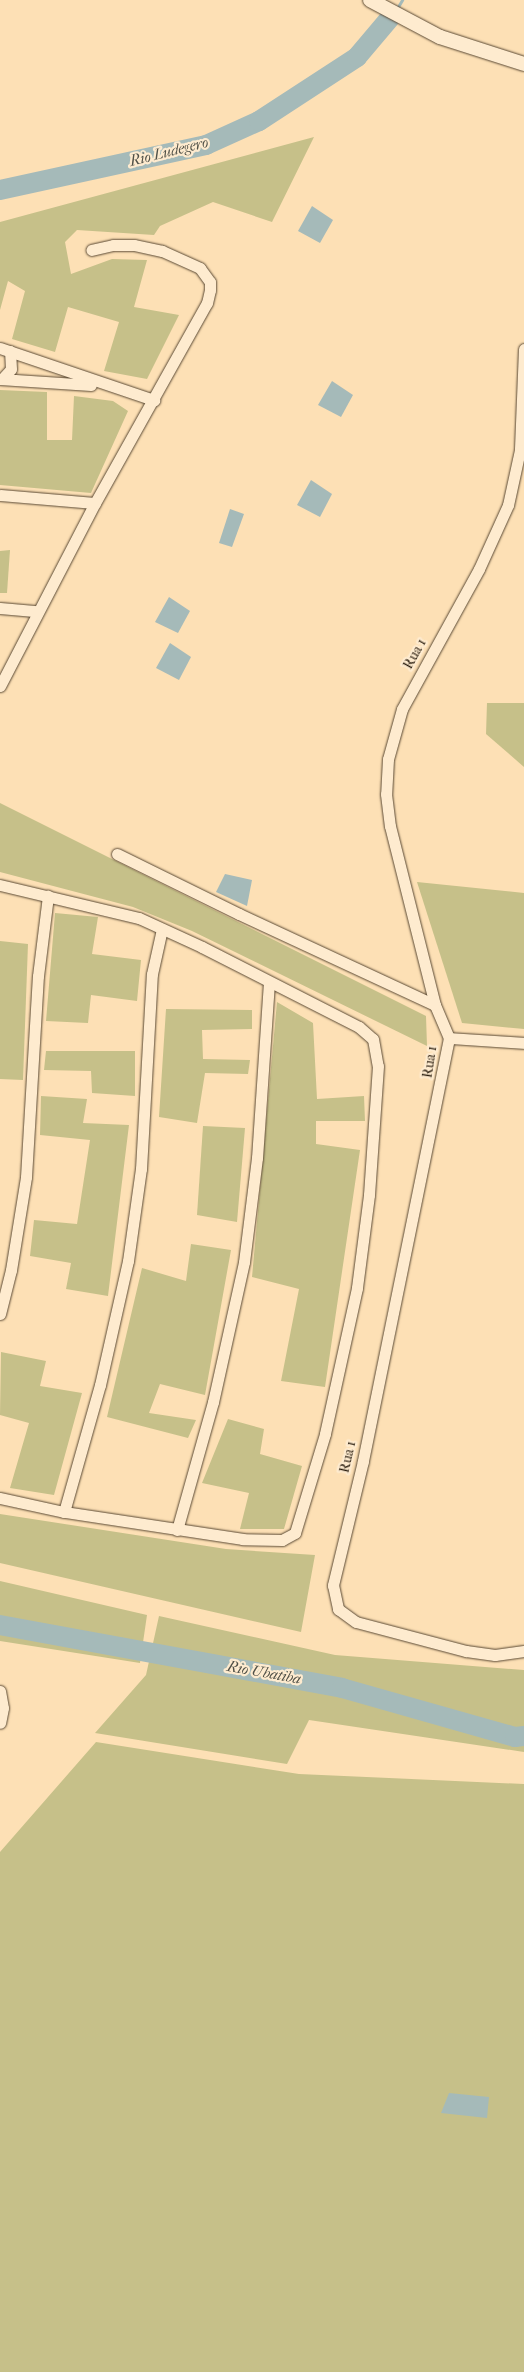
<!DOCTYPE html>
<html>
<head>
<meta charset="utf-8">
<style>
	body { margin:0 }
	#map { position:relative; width:524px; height:2372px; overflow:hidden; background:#fde0b5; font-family:"IM FELL French Canon",serif }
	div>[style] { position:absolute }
	.green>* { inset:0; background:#c6c089 }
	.water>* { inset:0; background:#a5bab9 }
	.stream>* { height:3px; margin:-1.5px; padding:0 1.5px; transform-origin:1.5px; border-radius:1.5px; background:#a5bab9 }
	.river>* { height:20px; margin:-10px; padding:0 10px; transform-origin:10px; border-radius:10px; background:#a5bab9 }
	.roads { filter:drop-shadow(0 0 1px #5a4934) drop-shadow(0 0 1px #5a4934) }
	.minor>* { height:11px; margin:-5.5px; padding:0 5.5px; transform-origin:5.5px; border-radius:5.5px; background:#feebcf }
	.tertiary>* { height:14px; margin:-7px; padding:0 7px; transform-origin:7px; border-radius:7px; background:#feebcf }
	span { translate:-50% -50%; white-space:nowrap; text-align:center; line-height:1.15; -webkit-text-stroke:4.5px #feebcf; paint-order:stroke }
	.street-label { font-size:14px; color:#231709 }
	.water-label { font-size:15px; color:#505047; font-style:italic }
</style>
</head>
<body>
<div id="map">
	<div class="green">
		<i style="clip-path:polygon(314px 137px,272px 222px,213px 202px,160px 226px,154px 235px,77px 230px,65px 242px,71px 274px,112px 259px,147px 260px,134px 307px,179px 315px,147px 379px,104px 371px,119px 322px,68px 307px,55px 352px,12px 339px,25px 291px,8px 281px,0 310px,0 222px)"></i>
		<i style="clip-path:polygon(0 390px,47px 392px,47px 440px,72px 440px,74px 396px,113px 401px,128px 411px,91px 493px,0 485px)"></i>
		<i style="clip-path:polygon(10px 550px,7px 593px,0 593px,0 551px)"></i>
		<i style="clip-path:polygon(487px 703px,524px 703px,524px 767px,486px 734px)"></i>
		<i style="clip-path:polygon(0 803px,426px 1016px,427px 1046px,192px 931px,133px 907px,0 872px)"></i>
		<i style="clip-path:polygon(417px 882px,524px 893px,524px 1029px,462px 1023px)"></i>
		<i style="clip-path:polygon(55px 913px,98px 917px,92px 954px,141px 960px,137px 1001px,91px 995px,88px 1023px,46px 1021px)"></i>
		<i style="clip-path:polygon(0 941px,28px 944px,23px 1080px,0 1079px)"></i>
		<i style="clip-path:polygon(277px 1002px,313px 1023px,317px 1099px,364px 1096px,365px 1121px,316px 1121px,316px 1144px,360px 1150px,325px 1387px,281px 1381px,299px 1289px,252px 1277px)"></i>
		<i style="clip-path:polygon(166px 1009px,252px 1010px,252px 1029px,202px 1030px,203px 1059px,250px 1060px,248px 1074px,205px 1073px,197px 1123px,159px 1117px)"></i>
		<i style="clip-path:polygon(46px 1051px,135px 1051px,135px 1096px,92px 1093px,91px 1071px,44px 1070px)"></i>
		<i style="clip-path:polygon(41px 1096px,87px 1099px,83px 1123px,129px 1125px,108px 1296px,66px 1289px,71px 1263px,30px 1256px,34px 1220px,77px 1224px,90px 1140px,40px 1135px)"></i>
		<i style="clip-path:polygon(203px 1126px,245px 1128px,237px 1222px,197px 1215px)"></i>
		<i style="clip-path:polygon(191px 1244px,231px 1250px,205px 1395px,160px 1384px,149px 1413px,196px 1420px,188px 1438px,107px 1417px,142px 1268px,186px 1281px)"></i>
		<i style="clip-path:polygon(1px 1352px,46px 1361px,40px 1386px,82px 1393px,54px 1495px,10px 1488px,29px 1423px,0 1415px)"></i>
		<i style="clip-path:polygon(228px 1419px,264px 1429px,260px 1454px,302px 1466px,284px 1529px,240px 1529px,249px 1493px,202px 1483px)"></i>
		<i style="clip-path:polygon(0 1514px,226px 1549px,315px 1555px,301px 1632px,0 1563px)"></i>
		<i style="clip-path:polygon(0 1581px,147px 1615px,140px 1663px,0 1641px)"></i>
		<i style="clip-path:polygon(159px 1616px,335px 1655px,524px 1670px,524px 1752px,309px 1720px,287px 1764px,95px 1733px,146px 1675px)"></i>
		<i style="clip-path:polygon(96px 1742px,299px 1774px,524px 1784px,524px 2372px,0 2372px,0 1852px)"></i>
	</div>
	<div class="water">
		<i style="clip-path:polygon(312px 206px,333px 220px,320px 243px,298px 231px)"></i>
		<i style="clip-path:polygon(332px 381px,353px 395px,341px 417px,318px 405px)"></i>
		<i style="clip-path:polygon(311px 480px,332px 494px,320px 517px,297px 505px)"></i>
		<i style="clip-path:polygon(230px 509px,244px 514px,232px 547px,219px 543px)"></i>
		<i style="clip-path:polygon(169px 597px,190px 611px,178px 633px,155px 622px)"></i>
		<i style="clip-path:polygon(170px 643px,191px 657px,179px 680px,156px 668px)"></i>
		<i style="clip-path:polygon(225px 874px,252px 880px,247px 906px,216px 892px)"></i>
		<i style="clip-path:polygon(449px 2093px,489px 2097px,487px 2118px,441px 2113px)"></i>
	</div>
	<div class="stream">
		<i style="left:396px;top:10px;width:12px;rotate:-59deg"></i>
	</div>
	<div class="river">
		<i style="left:0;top:190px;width:211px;rotate:-12.3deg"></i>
		<i style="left:206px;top:145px;width:58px;rotate:-24.4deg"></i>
		<i style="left:259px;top:121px;width:117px;rotate:-33.1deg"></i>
		<i style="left:357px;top:57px;width:51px;rotate:-49.8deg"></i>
		<i style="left:0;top:1625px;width:348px;rotate:10.4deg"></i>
		<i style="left:342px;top:1688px;width:180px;rotate:15.8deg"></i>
		<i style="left:515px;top:1737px;width:9px;rotate:-6deg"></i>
	</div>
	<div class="roads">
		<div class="minor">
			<i style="left:0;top:348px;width:163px;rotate:18.7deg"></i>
			<i style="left:524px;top:349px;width:101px;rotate:92.3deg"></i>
			<i style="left:520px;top:450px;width:56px;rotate:102.3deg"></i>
			<i style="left:508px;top:505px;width:70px;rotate:114.4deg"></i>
			<i style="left:479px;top:569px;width:160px;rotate:118.8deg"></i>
			<i style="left:402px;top:709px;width:52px;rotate:105.6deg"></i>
			<i style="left:388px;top:759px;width:35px;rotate:93deg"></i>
			<i style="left:386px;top:794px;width:32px;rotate:83deg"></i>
			<i style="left:390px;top:826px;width:185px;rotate:75.9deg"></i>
			<i style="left:435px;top:1005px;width:36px;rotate:67deg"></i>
			<i style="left:449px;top:1038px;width:432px;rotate:101.5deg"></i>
			<i style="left:363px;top:1461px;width:128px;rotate:103.6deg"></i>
			<i style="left:333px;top:1585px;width:25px;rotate:78deg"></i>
			<i style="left:338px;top:1609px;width:22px;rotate:36deg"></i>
			<i style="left:356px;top:1622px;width:114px;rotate:14.8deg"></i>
			<i style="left:466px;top:1651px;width:29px;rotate:8deg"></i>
			<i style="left:495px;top:1655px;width:29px;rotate:-8deg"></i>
			<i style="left:0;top:379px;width:91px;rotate:3.8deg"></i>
			<i style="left:2px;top:379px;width:13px;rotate:-48deg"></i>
			<i style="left:11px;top:369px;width:18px;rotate:-93deg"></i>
			<i style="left:0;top:495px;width:95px;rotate:4.8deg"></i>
			<i style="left:0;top:608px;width:37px;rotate:5deg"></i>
			<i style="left:0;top:686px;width:206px;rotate:-62.6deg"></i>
			<i style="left:95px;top:503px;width:229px;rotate:-60.8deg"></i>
			<i style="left:207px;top:303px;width:13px;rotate:-77deg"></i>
			<i style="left:210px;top:290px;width:8px;rotate:-90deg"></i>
			<i style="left:210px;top:282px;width:17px;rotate:-126deg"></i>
			<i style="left:200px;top:268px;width:42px;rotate:-155.9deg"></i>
			<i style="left:162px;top:251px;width:29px;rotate:-168deg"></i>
			<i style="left:134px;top:245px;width:21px;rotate:180deg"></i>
			<i style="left:113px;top:245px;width:22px;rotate:167deg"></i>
			<i style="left:117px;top:854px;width:136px;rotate:26.2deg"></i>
			<i style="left:239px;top:914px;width:216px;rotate:24.9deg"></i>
			<i style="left:0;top:885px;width:143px;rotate:13.4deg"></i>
			<i style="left:139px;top:918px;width:69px;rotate:24.7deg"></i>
			<i style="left:202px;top:947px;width:176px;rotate:27deg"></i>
			<i style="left:359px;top:1027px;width:18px;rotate:41deg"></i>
			<i style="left:373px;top:1039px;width:27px;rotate:80deg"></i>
			<i style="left:378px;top:1066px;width:129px;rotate:94deg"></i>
			<i style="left:369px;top:1195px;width:94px;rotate:97.4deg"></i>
			<i style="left:357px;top:1288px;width:149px;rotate:102.4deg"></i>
			<i style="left:325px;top:1434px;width:103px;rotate:106.9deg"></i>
			<i style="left:295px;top:1533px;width:15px;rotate:152deg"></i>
			<i style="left:282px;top:1540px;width:39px;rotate:-179deg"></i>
			<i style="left:243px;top:1539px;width:181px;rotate:-171.4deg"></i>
			<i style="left:64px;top:1512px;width:66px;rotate:-167.7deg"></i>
			<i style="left:449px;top:1038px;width:75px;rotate:3.8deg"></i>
			<i style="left:0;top:1314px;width:45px;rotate:-76deg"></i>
			<i style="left:11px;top:1270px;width:94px;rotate:-80.8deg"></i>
			<i style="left:26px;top:1177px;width:201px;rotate:-86.6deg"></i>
			<i style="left:38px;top:976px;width:81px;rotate:-82.9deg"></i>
			<i style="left:64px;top:1512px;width:132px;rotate:-74.2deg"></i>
			<i style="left:100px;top:1385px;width:127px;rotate:-77.3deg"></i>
			<i style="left:128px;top:1261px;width:93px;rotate:-82deg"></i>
			<i style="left:141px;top:1169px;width:195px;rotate:-86.8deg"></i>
			<i style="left:152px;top:974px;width:46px;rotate:-77.5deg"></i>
			<i style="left:177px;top:1530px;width:133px;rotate:-74.3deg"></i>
			<i style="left:213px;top:1402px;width:143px;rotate:-77.5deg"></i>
			<i style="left:244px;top:1262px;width:105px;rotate:-82.9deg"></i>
			<i style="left:257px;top:1158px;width:175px;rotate:-86.1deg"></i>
			<i style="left:0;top:1691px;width:17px;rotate:80deg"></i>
			<i style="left:3px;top:1708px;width:15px;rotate:101deg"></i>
		</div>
		<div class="tertiary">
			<i style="left:370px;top:0;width:79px;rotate:27.9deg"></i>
			<i style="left:440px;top:37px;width:88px;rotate:17.8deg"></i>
		</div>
	</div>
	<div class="street-label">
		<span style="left:415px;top:654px;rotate:-61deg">Rua 1</span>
		<span style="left:430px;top:1062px;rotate:-81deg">Rua 1</span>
		<span style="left:348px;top:1457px;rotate:-77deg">Rua 1</span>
	</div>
	<div class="water-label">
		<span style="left:169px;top:152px;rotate:-14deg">Rio Ludegero</span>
		<span style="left:264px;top:1673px;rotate:10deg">Rio Ubatiba</span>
	</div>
</div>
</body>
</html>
